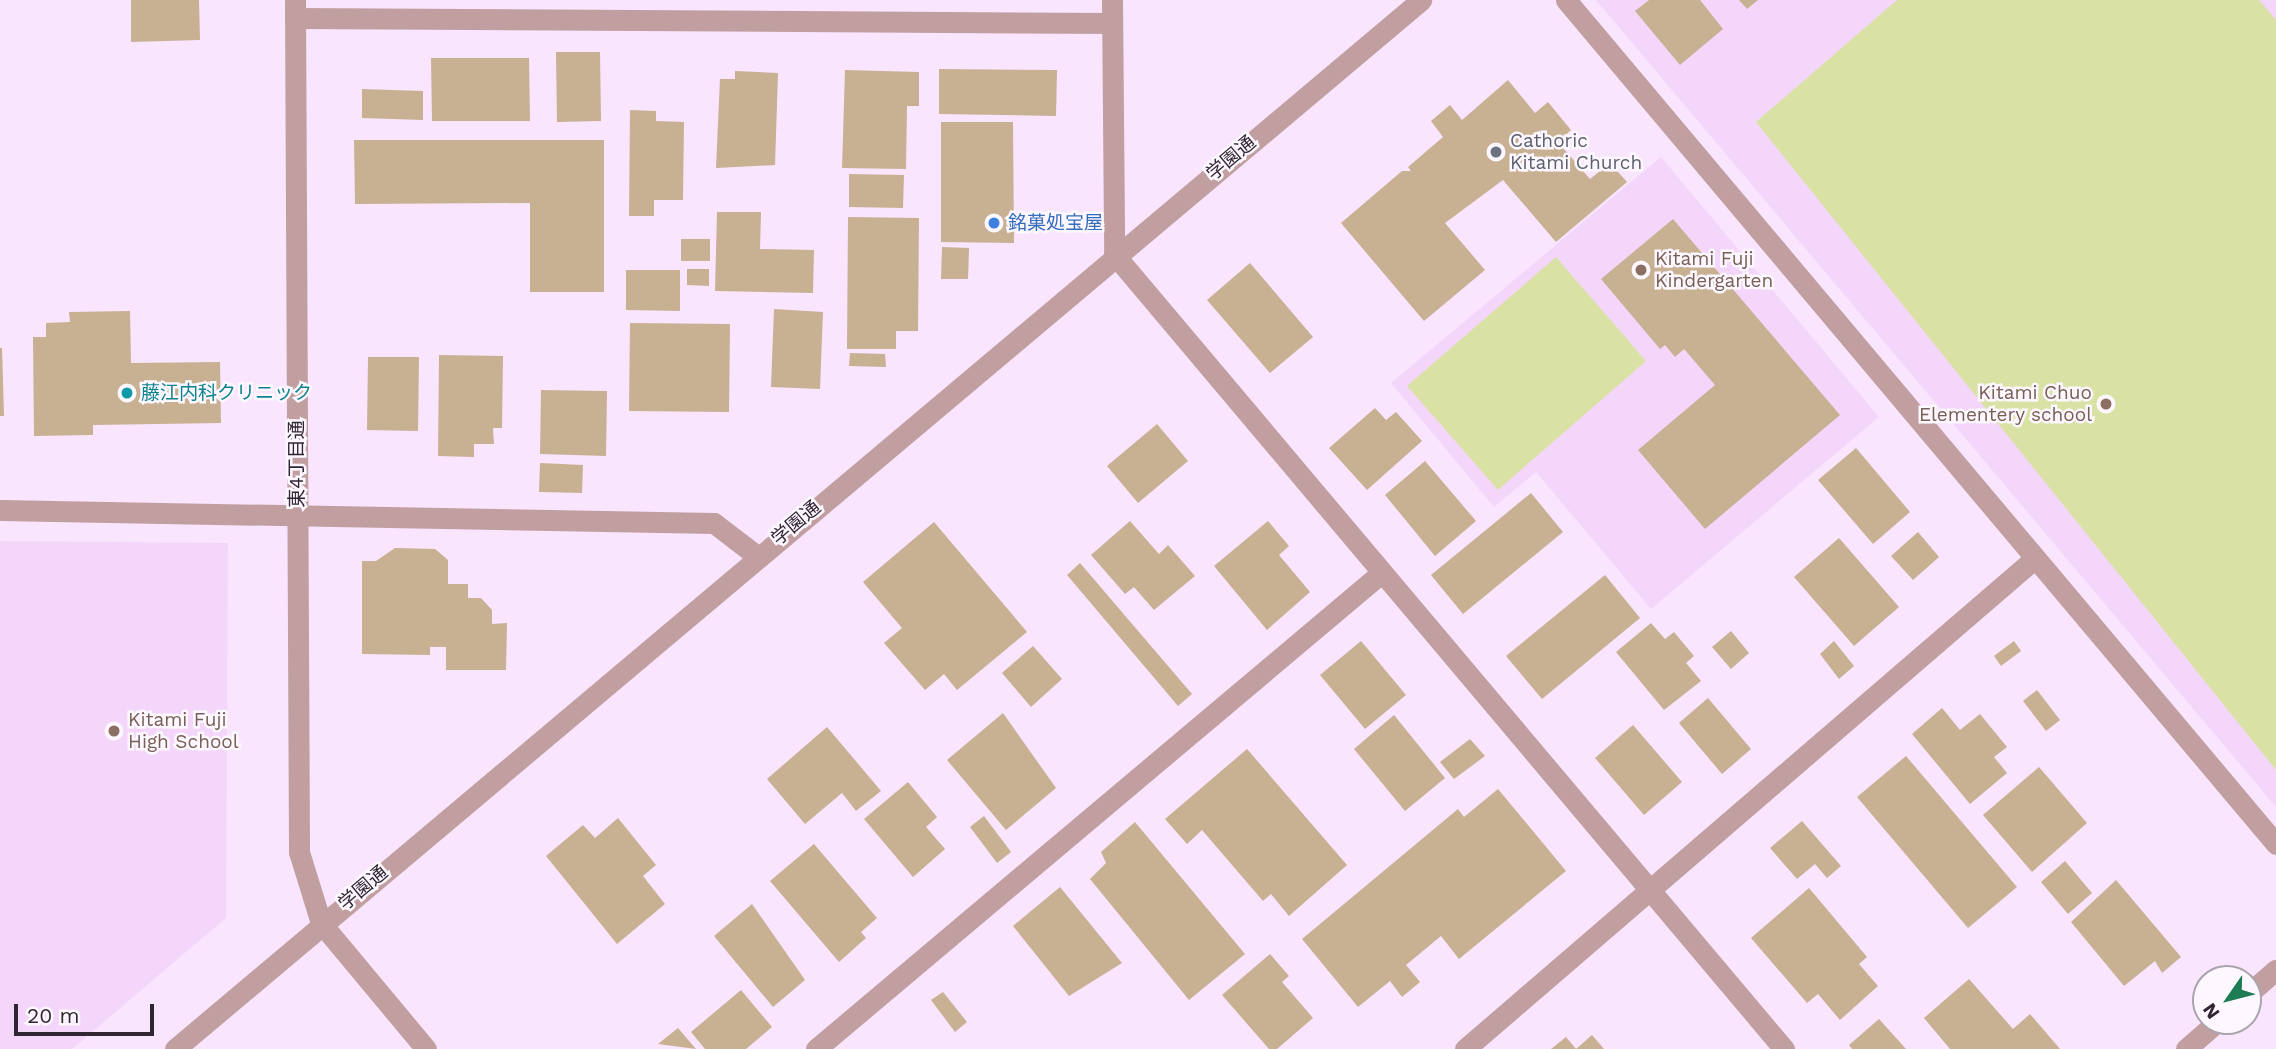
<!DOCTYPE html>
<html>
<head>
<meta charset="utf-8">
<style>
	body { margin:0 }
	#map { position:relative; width:2276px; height:1049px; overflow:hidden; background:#f9e5fe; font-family:"Work Sans","Noto Sans JP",sans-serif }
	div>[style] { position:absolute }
	.built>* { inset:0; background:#f4d6fb }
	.green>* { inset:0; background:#dae1a5 }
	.building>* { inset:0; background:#c8b093 }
	.minor>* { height:21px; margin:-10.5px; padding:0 10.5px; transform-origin:10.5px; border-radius:10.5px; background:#c19fa0 }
	.dots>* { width:19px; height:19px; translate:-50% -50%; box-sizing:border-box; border:4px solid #fdf8ff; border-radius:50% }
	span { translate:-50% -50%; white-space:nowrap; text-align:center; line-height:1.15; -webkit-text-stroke:5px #fdf8ff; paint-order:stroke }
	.worship-label { font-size:19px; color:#5b616d }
	.left { translate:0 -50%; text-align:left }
	.street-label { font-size:19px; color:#302632 }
	.shop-label { font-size:19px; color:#366cbe }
	.education-label { font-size:19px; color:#785e54 }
	.right { translate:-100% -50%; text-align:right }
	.culture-label { font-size:19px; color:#0d838f }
	.north { position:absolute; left:2192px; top:965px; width:70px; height:70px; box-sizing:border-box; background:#fdf8ff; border:2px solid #aba4ad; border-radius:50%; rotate:235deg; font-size:19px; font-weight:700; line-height:28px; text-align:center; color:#302632 }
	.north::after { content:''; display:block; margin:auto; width:24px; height:32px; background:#1d7c53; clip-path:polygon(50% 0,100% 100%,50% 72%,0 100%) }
	.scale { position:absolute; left:14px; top:1004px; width:140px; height:32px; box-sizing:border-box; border:4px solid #302632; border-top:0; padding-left:9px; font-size:21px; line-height:24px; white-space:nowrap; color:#302632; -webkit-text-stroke:5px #fdf8ff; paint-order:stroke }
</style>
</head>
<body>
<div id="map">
	<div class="built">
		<i style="clip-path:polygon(1596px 0,2276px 0,2276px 807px)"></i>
		<i style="clip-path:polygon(1661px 157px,1879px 417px,1651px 609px,1536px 472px,1494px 507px,1391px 383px)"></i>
		<i style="clip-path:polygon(0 541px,228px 543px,226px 918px,72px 1049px,0 1049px)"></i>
	</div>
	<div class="green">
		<i style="clip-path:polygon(1897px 0,2259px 0,2276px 20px,2276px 770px,1756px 122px)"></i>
		<i style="clip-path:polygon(1556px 257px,1646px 361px,1498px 490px,1407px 386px)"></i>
	</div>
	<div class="building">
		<i style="clip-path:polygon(131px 0,199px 0,200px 40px,131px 42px)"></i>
		<i style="clip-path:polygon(1649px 0,1700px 0,1723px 29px,1680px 65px,1635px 11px)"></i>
		<i style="clip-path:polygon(1739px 0,1758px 0,1747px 9px)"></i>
		<i style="clip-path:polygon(556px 52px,600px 52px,601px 121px,557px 122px)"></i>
		<i style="clip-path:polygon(431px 58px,529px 58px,530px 121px,432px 121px)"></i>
		<i style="clip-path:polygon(939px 69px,1057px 70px,1056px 116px,939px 114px)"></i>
		<i style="clip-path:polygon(845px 70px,919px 72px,919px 106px,907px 106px,906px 169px,842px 168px)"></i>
		<i style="clip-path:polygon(735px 71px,778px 73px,775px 165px,716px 168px,720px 79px,735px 79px)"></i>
		<i style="clip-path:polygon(1508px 80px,1535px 113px,1548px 102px,1571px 130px,1558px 142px,1590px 179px,1610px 163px,1627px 182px,1556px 242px,1503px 180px,1445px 223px,1485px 270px,1424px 321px,1341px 223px,1402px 171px,1411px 171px,1408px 167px,1443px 137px,1431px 121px,1450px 105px,1462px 120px)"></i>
		<i style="clip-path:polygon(362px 89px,423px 91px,423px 120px,362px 118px)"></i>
		<i style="clip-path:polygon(630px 110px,656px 111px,656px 121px,684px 122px,683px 200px,654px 200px,654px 216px,629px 216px)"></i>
		<i style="clip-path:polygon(941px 122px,1013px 122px,1014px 243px,941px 242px)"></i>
		<i style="clip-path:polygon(354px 140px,604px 140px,604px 292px,530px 292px,530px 203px,355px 204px)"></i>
		<i style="clip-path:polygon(849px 174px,904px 175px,903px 208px,849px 207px)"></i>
		<i style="clip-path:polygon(717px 212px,761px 212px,760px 249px,814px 250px,813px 293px,715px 291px)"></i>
		<i style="clip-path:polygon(848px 217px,919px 218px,918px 331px,896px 331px,896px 349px,847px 349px)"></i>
		<i style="clip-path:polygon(1673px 219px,1840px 415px,1705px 529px,1638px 450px,1715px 385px,1684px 349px,1675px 357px,1665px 345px,1660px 349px,1601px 279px)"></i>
		<i style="clip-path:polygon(681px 239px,710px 239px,710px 261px,681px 261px)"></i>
		<i style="clip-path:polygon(942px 247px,969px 248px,968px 279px,941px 279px)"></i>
		<i style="clip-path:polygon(1250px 263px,1313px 337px,1270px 373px,1207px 300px)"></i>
		<i style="clip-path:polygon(687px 269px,709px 269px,709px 286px,687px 285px)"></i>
		<i style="clip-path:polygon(626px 270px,680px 270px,680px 311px,626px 310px)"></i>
		<i style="clip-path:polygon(774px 309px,823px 312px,820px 389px,771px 387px)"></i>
		<i style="clip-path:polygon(130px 311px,131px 363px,220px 362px,221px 423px,93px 425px,93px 435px,34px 436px,33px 337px,46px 337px,46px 323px,70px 322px,69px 312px)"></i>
		<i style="clip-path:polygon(630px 323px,730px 324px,729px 412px,629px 411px)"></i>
		<i style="clip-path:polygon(0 348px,2px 348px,4px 416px,0 416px)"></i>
		<i style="clip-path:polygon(850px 353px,885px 354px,886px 367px,849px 366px)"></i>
		<i style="clip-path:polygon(439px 355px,503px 356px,502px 428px,493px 428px,494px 444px,474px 444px,474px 457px,438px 456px)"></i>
		<i style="clip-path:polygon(368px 357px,419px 357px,418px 431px,367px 430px)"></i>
		<i style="clip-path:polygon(541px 390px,607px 391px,606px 456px,540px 454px)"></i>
		<i style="clip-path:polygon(1375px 408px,1386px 420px,1396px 412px,1422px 441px,1367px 490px,1329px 448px)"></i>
		<i style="clip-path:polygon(1157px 424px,1188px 461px,1138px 503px,1107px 466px)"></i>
		<i style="clip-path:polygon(1856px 448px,1910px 512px,1873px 544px,1818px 480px)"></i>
		<i style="clip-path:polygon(1425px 461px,1476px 521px,1435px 556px,1385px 495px)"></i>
		<i style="clip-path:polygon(540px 463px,583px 465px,582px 493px,539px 492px)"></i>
		<i style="clip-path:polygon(1531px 493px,1563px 532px,1463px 614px,1431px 575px)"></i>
		<i style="clip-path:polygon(1130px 521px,1159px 554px,1168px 545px,1195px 576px,1154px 610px,1134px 587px,1125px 594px,1091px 555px)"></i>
		<i style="clip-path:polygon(1268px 521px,1289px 546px,1279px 555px,1310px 592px,1267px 630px,1214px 566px)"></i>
		<i style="clip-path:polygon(934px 522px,1027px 632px,957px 690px,944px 674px,925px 690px,884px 643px,902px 628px,863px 582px)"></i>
		<i style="clip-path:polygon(1918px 532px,1939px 557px,1913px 580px,1891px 556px)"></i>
		<i style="clip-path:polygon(1839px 538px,1899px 607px,1854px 646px,1794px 577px)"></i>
		<i style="clip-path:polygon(395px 548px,435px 549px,448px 560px,448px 584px,468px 584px,468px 598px,481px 598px,492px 610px,492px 624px,507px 623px,506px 670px,446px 670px,446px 647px,430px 647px,430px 655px,362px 654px,362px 561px,376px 561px)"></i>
		<i style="clip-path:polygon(1080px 563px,1192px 694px,1178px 706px,1067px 575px)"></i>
		<i style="clip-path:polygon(1605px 575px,1640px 618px,1542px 699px,1506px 656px)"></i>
		<i style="clip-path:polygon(1651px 623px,1665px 639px,1674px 632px,1694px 656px,1686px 663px,1701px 681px,1664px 710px,1616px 652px)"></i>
		<i style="clip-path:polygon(1731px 631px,1749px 653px,1731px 669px,1712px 647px)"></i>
		<i style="clip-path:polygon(1361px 641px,1406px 695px,1365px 729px,1320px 675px)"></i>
		<i style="clip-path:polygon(1834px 641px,1854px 666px,1839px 679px,1820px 654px)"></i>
		<i style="clip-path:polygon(2014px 641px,2021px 651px,2001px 666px,1994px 656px)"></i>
		<i style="clip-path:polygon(1033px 646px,1062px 679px,1031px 707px,1002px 673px)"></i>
		<i style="clip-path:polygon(2037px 690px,2060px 720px,2046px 731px,2023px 701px)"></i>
		<i style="clip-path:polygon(1708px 698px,1751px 749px,1722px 774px,1679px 723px)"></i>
		<i style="clip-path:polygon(1942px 708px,1960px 730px,1980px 714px,2007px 747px,1994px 757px,2007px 773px,1970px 804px,1912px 734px)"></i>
		<i style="clip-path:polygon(1003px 713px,1056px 788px,1006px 830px,947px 760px)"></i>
		<i style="clip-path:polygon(1394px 715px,1445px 778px,1405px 811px,1354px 749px)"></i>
		<i style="clip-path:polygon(1633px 725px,1682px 782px,1644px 815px,1595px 758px)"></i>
		<i style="clip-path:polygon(827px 727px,881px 791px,856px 811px,842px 793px,805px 824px,767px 779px)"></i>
		<i style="clip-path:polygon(1470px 739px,1485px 756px,1454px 779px,1440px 762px)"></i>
		<i style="clip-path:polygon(1247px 749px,1347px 865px,1289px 916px,1271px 894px,1263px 901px,1202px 830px,1187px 844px,1165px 819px)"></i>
		<i style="clip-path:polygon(1906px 756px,2017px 887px,1968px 928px,1857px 797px)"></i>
		<i style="clip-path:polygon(2039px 767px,2087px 823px,2032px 872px,1983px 815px)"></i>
		<i style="clip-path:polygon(908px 782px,937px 817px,926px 827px,945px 849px,913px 877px,864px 819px)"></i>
		<i style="clip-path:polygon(1498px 789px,1566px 871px,1459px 959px,1441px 936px,1406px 965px,1420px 982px,1402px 997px,1390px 981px,1358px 1007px,1302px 939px,1458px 809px,1464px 817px)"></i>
		<i style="clip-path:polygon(984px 816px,1011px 852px,997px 863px,970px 827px)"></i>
		<i style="clip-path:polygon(618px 818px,656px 865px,643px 876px,665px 904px,617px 944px,546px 856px,583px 825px,595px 838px)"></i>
		<i style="clip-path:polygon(1802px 821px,1841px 866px,1827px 878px,1815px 864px,1797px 879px,1770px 848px)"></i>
		<i style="clip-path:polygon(1135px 822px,1245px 954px,1189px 1000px,1090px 879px,1106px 863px,1101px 852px)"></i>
		<i style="clip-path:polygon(814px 844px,877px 918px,861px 932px,866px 938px,839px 962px,770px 881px)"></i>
		<i style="clip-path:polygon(2065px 861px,2092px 893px,2068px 914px,2041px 882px)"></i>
		<i style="clip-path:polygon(2116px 880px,2181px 957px,2162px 973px,2155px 961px,2124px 986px,2071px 922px)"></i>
		<i style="clip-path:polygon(1060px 887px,1122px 963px,1069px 996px,1013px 926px)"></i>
		<i style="clip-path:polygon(1809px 888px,1867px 957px,1859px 964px,1878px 986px,1840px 1020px,1818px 994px,1807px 1003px,1751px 938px)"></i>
		<i style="clip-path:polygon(752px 904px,805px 980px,773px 1007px,714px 936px)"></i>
		<i style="clip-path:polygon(1270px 954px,1289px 976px,1282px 982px,1313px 1018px,1277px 1049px,1269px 1049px,1222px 995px)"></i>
		<i style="clip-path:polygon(1969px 979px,2013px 1029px,2030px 1014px,2060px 1049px,1950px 1049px,1924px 1018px)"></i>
		<i style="clip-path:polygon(741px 990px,772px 1027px,746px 1049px,705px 1049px,691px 1032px)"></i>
		<i style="clip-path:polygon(943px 992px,967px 1022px,955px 1032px,931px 1000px)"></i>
		<i style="clip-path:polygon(1879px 1019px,1906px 1049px,1852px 1049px,1849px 1045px)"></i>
		<i style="clip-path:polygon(678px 1028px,696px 1049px,658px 1044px)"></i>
		<i style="clip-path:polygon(1592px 1035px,1604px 1049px,1551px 1049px,1566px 1037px,1576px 1049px)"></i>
	</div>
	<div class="minor">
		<i style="left:295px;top:0;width:852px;rotate:89.73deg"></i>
		<i style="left:299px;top:852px;width:74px;rotate:72.8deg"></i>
		<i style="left:321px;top:923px;width:164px;rotate:50.2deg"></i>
		<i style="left:1112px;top:0;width:254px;rotate:89.5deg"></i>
		<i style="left:1114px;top:254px;width:1040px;rotate:49.88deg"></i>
		<i style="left:1566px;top:0;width:1103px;rotate:49.93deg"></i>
		<i style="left:295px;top:18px;width:817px;rotate:0.35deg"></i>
		<i style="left:0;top:510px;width:714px;rotate:1.04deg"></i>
		<i style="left:714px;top:523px;width:54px;rotate:37.5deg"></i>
		<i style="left:2248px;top:994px;width:37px;rotate:-41deg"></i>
		<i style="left:175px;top:1049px;width:1629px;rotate:-40.09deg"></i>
		<i style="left:816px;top:1049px;width:737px;rotate:-40.1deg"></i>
		<i style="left:1465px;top:1049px;width:751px;rotate:-40.73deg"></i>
		<i style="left:2186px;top:1049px;width:43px;rotate:-41.2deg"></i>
	</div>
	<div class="dots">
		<i style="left:1496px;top:152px;background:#6b7280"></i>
		<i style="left:994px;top:223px;background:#3f7fe0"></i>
		<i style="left:1641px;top:270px;background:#8d6e63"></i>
		<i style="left:127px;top:393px;background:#0f9aa8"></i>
		<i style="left:2106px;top:404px;background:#8d6e63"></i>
		<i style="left:114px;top:731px;background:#8d6e63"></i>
	</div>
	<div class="worship-label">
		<span class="left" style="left:1510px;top:152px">Cathoric<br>Kitami Church</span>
	</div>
	<div class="street-label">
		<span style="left:1231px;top:158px;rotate:-40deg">学園通</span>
		<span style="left:297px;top:464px;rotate:-90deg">東4丁目通</span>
		<span style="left:796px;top:523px;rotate:-40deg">学園通</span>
		<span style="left:363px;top:888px;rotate:-40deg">学園通</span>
	</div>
	<div class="shop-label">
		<span class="left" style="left:1008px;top:223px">銘菓処宝屋</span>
	</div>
	<div class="education-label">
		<span class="left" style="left:1655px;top:270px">Kitami Fuji<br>Kindergarten</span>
		<span class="right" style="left:2092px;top:404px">Kitami Chuo<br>Elementery school</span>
		<span class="left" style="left:128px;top:731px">Kitami Fuji<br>High School</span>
	</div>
	<div class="culture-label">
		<span class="left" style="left:141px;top:393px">藤江内科クリニック</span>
	</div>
	<div class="north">N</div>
	<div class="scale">20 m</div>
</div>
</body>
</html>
